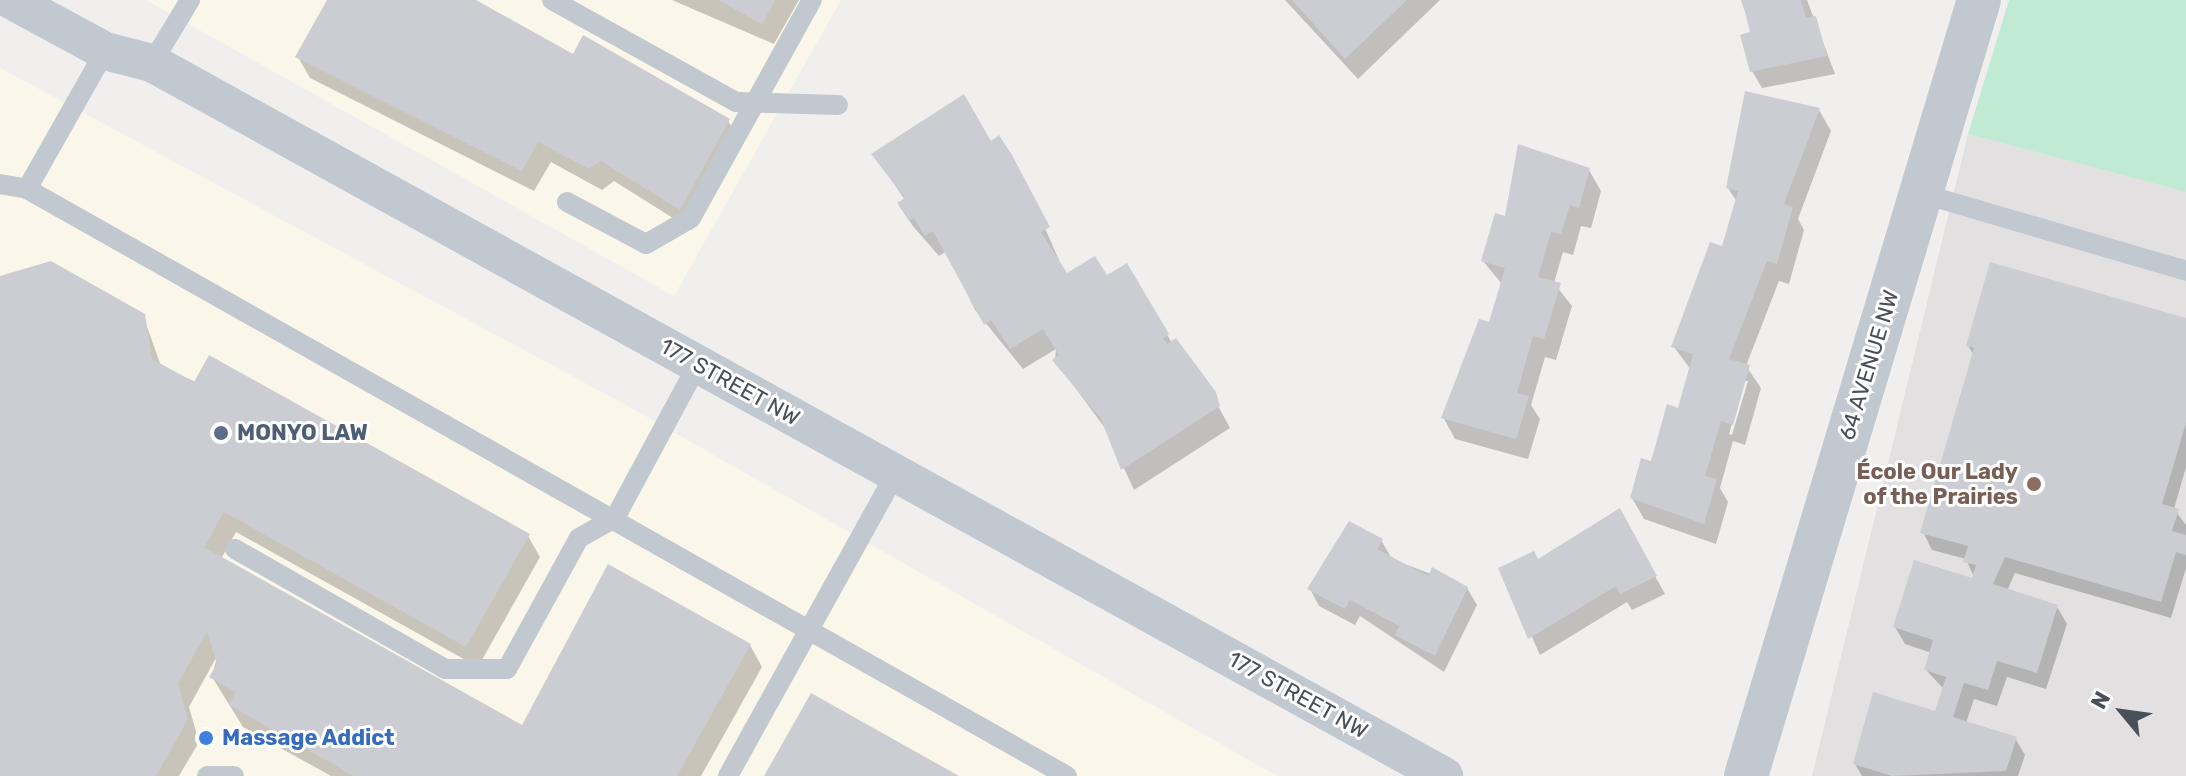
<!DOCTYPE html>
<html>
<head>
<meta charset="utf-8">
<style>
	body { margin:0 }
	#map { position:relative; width:2186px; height:776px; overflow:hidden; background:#f1efee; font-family:Rubik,sans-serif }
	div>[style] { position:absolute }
	.commercial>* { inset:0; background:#faf6e9 }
	.education>* { inset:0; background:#e2e0e0 }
	.green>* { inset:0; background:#c1ead4 }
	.shadow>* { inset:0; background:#0003 }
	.building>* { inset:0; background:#cccdd2 }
	.service>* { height:20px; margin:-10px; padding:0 10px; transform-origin:10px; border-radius:10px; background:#c1c8cf }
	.minor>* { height:38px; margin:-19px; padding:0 19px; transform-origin:19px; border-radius:19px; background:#c1c8cf }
	.tertiary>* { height:44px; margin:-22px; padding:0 22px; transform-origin:22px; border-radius:22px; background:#c1c8cf }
	.dots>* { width:22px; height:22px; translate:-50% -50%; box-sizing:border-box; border:4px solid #fff; border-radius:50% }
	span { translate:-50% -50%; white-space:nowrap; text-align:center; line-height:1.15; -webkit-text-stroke:6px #fff; paint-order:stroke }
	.street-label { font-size:22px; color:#49505a }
	.service-label { font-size:22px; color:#4e5e75; font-weight:700 }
	.left { translate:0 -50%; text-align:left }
	.education-label { font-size:22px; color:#785e54; font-weight:700 }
	.right { translate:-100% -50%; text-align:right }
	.shop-label { font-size:22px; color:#366cbe; font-weight:700 }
	.north { position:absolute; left:2082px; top:672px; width:80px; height:80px; -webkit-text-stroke:6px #fff; paint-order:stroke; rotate:299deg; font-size:22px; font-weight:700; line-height:32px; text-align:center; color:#49505a }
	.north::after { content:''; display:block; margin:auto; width:28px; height:36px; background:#49505a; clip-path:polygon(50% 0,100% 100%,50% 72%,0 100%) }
</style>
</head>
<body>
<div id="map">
	<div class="commercial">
		<i style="clip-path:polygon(146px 0,841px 0,674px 296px)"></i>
		<i style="clip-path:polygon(0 68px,626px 405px,1277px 776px,0 776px)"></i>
	</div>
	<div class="education">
		<i style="clip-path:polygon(1968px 134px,2186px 192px,2186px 776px,1812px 776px)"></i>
	</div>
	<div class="green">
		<i style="clip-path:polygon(2009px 0,2186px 0,2186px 192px,1968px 134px)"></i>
	</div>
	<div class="shadow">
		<i style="clip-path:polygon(329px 0,472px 0,574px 56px,728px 121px,741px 142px,692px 230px,614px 181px,602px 190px,551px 162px,534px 191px,310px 78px,298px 57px)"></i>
		<i style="clip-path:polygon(672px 0,799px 0,774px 44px)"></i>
		<i style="clip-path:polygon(1285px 0,1440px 0,1358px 79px)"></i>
		<i style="clip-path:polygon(1741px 0,1807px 0,1835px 74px,1762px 88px,1752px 71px,1753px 33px)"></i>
		<i style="clip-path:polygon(evenodd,1819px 110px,1831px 131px,1798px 219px,1804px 230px,1789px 284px,1779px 281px,1746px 366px,1761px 388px,1745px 445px,1733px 441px,1720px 488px,1728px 502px,1716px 544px,1644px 519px,1632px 498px,1680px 410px,1691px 370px,1674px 347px,1724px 248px,1737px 202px,1728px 188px,1819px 110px,1744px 381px,1748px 381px,1732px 435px,1729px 434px,1744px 381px)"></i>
		<i style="clip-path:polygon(990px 143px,1023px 178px,1066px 276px,1107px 278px,1126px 265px,1172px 343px,1196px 365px,1230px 428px,1134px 490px,1107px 431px,1055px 360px,1056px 349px,1023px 369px,975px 310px,947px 251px,939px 256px,912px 225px,900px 204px,905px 200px,874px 155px)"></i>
		<i style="clip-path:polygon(1589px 170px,1601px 191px,1591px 228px,1581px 226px,1573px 255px,1563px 252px,1554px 283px,1572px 306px,1556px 360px,1545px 357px,1531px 405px,1540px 419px,1528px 459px,1455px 439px,1443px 417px,1491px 325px,1502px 284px,1483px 261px,1506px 218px)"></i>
		<i style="clip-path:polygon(0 278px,143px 315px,161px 366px,528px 536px,540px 557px,478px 667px,236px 532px,221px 559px,522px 728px,750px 645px,762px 667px,701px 776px,331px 776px,243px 727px,212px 677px,217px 656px,189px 707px,199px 742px,179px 776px,0 776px)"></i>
		<i style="clip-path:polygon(2186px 320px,2186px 467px,2174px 509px,2186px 525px,2186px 568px,2171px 618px,2015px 573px,2007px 591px,2057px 607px,2067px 624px,2046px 689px,2007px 677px,1997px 706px,1974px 699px,1966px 723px,2015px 738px,2025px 755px,2018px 776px,1862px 776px,1855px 764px,1937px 714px,1944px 689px,1926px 670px,1932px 653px,1905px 644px,1895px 627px,1974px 577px,1966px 559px,1932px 550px,1923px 532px,1974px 355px,1968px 346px)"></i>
		<i style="clip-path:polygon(1619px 511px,1665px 594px,1632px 610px,1627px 602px,1540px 655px,1501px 569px,1538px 561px)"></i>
		<i style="clip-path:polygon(1381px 540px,1392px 559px,1467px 588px,1477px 605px,1444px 672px,1360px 616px,1355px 625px,1319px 606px,1310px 589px)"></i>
	</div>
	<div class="building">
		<i style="clip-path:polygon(327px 0,476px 0,573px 54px,583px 35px,730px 119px,680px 210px,601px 161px,589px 169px,538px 142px,522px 171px,295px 57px)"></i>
		<i style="clip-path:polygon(718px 0,775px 0,762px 24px)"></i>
		<i style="clip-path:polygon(1292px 0,1407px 0,1345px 59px)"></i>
		<i style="clip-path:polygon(1742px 0,1801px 0,1806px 18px,1816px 16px,1827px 56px,1750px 72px,1740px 35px,1750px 32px)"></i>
		<i style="clip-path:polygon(1745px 91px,1820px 108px,1784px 204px,1793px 207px,1777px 264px,1767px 261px,1729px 359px,1750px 365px,1733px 425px,1721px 421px,1705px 476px,1717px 479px,1704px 524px,1630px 498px,1641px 458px,1651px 461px,1667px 404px,1678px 408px,1693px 354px,1671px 347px,1710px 242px,1722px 246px,1738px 191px,1726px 188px)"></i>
		<i style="clip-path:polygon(964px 94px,991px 141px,999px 135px,1012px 155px,1050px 227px,1041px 232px,1067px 273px,1095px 256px,1107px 275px,1127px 263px,1169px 334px,1163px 338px,1167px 344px,1176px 338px,1216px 392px,1220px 406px,1121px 470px,1101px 419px,1052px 360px,1059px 355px,1043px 329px,1010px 349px,991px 320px,984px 325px,933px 231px,925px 236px,914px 218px,909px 221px,897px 203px,905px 198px,871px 154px)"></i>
		<i style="clip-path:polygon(1518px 144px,1590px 168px,1579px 208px,1570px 205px,1561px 234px,1551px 232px,1538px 277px,1561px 283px,1544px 339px,1533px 336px,1517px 393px,1529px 396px,1516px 439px,1441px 418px,1479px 319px,1489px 322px,1505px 268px,1481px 261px,1495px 213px,1505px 216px)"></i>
		<i style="clip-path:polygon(51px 261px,145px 314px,152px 359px,194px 382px,209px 355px,530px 534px,466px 647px,224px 512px,204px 547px,522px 725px,608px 564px,751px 644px,677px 776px,354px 776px,229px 705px,236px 692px,209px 677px,217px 664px,207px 631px,178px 684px,188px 719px,156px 776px,0 776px,0 276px)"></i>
		<i style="clip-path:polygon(1990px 262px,2186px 318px,2186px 423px,2162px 504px,2179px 509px,2172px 531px,2186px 535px,2186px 555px,2176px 552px,2161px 602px,2005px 557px,1993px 584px,2058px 605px,2037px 673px,1997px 661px,1988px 690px,1964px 683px,1953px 717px,2017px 737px,2006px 771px,1892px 776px,1853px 764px,1873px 692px,1935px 711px,1946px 677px,1924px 670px,1933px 640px,1893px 627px,1914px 560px,1972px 578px,1976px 565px,1963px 562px,1968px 546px,1920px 533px,1974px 348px,1966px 346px)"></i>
		<i style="clip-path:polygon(1620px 508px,1657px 576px,1620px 594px,1616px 586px,1528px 639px,1498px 568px,1534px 551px,1538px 559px)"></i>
		<i style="clip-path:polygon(1349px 521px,1383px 539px,1377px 549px,1428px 576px,1432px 567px,1468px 587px,1435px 656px,1395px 635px,1399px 626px,1350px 600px,1345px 609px,1307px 589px)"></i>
		<i style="clip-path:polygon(811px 693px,959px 776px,764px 776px)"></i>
	</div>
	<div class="service">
		<i style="left:552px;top:0;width:210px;rotate:29deg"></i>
		<i style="left:736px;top:102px;width:102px;rotate:1.7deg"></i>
		<i style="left:152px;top:63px;width:74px;rotate:-58.9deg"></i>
		<i style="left:0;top:184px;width:27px;rotate:10deg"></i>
		<i style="left:27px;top:189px;width:159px;rotate:-60.5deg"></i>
		<i style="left:27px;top:189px;width:1194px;rotate:29.44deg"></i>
		<i style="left:1920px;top:193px;width:277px;rotate:16.3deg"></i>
		<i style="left:567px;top:202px;width:89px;rotate:28deg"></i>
		<i style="left:646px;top:244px;width:52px;rotate:-30deg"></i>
		<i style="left:691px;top:218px;width:249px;rotate:-61deg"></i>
		<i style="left:235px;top:549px;width:242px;rotate:29.7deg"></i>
		<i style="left:445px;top:669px;width:62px"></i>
		<i style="left:507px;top:669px;width:149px;rotate:-61.2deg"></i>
		<i style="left:579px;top:538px;width:41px;rotate:-29.1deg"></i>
		<i style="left:615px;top:518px;width:175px;rotate:-61.7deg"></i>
		<i style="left:207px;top:776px;width:27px"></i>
		<i style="left:728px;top:776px;width:346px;rotate:-61deg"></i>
	</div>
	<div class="minor">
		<i style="left:11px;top:0;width:107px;rotate:28.5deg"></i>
		<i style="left:105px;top:51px;width:49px;rotate:14.3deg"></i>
		<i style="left:152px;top:63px;width:1476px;rotate:28.89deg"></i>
	</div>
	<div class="tertiary">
		<i style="left:1746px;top:776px;width:810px;rotate:-73.29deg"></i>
	</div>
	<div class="dots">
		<i style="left:221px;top:433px;background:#5c6f8a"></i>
		<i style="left:2034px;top:484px;background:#8d6e63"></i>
		<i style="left:206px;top:738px;background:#3f7fe0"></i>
	</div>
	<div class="street-label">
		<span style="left:1869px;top:365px;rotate:-73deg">64 AVENUE NW</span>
		<span style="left:730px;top:382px;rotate:29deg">177 STREET NW</span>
		<span style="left:1298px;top:695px;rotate:29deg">177 STREET NW</span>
	</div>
	<div class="service-label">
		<span class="left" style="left:237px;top:433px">MONYO LAW</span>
	</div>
	<div class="education-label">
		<span class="right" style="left:2018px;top:484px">École Our Lady<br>of the Prairies</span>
	</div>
	<div class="shop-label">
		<span class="left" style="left:222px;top:738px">Massage Addict</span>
	</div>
	<div class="north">N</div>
</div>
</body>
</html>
